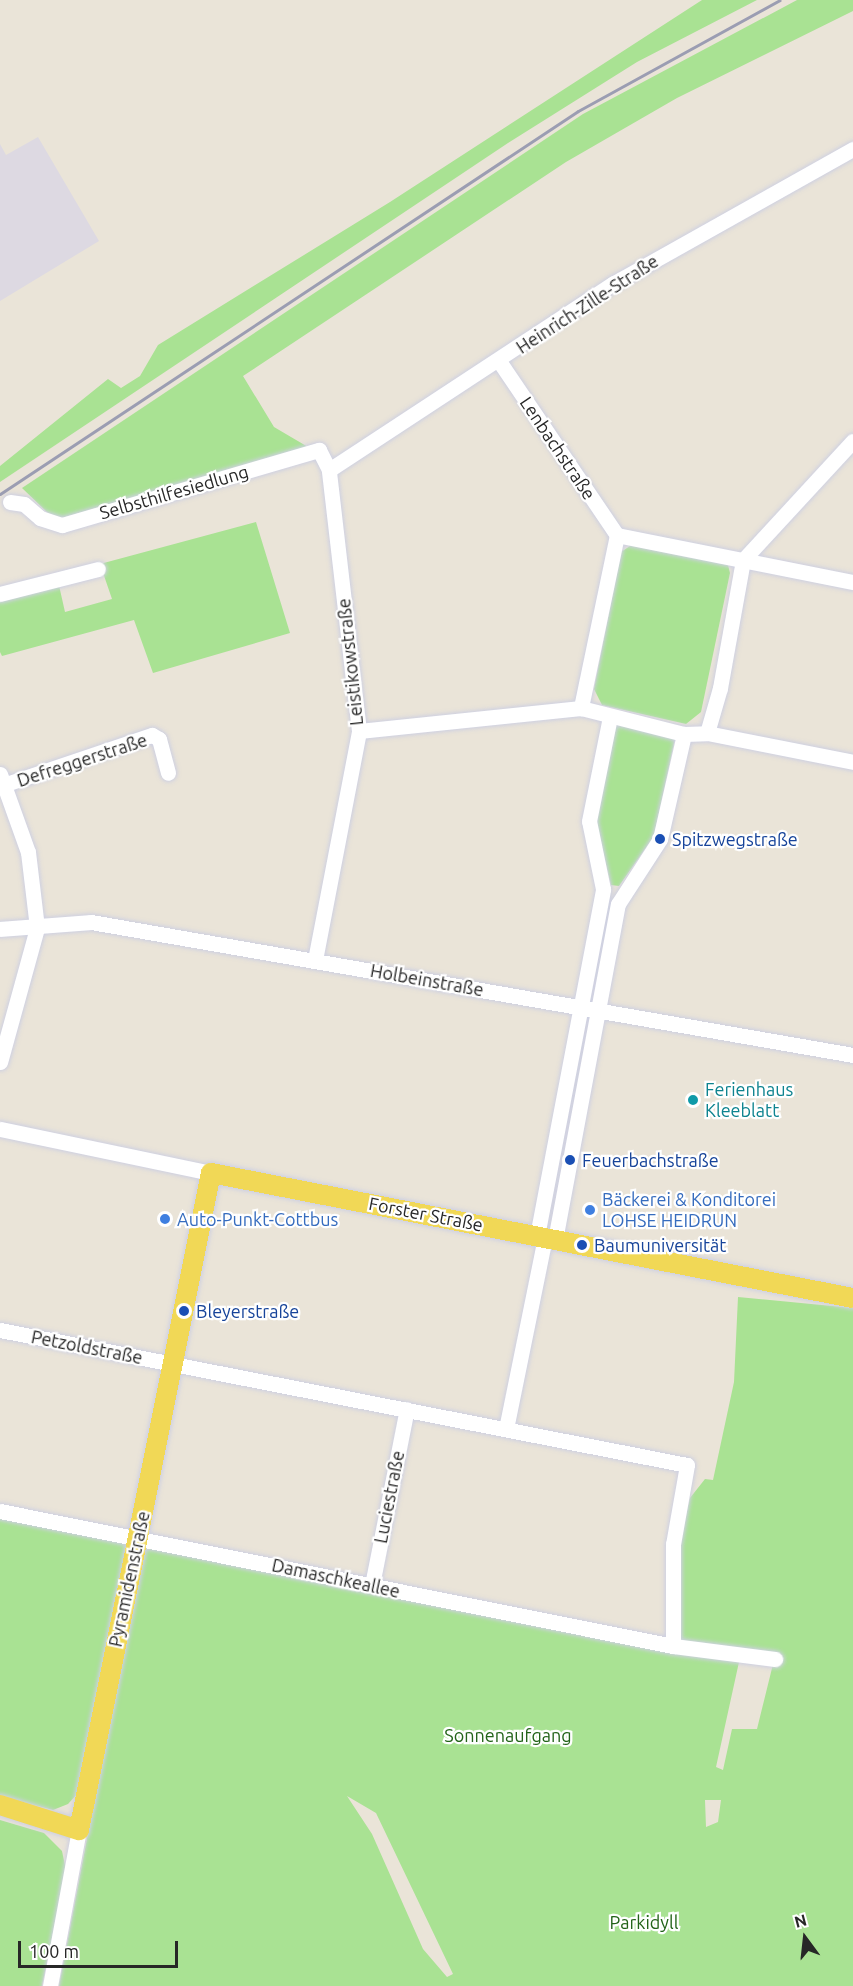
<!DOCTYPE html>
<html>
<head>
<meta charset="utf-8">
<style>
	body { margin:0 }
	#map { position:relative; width:853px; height:1986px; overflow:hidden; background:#eae4d8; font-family:Ubuntu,sans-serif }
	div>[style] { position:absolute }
	.industrial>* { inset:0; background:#ddd9e2 }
	.green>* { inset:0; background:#a9e293 }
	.roads { filter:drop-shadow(0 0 2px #ced0e1) drop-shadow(0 0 2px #ced0e1) }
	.minor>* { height:15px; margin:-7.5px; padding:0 7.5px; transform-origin:7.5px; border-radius:7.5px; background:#fff }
	.major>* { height:20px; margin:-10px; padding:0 10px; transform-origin:10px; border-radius:10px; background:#f1d856 }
	.rail>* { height:3px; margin:-1.5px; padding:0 1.5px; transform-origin:1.5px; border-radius:1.5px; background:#9b9db2 }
	.dots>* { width:16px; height:16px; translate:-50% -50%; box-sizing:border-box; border:3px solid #fff; border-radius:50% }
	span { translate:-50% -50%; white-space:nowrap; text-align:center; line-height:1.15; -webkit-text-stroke:4.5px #fff; paint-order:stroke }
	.street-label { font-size:18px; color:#272727 }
	.transit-label { font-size:18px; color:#164399 }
	.left { translate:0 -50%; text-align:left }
	.culture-label { font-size:18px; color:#0d838f }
	.shop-label { font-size:18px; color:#366cbe }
	.park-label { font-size:18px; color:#226318 }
	.north { position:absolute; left:775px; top:1908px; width:60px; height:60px; -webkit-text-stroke:4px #fff; paint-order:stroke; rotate:345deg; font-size:16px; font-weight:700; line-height:24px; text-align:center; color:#272727 }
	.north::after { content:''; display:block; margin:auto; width:21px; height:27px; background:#272727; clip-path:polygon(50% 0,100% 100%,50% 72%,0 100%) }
	.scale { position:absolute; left:18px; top:1941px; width:160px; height:27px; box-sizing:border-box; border:3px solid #272727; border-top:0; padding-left:8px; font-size:18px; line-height:21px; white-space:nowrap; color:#272727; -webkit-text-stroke:4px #fff; paint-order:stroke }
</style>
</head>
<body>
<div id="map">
	<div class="industrial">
		<i style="clip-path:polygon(38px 137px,99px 241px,0 301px,0 144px,6px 155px)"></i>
	</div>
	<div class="green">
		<i style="clip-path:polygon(702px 0,757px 0,637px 62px,508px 143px,0 482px,0 466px,108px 379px,121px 388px,140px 376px,158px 345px,390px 202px)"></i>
		<i style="clip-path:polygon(797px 0,853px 0,853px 11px,677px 98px,566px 162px,243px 376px,274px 427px,308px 447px,62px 518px,49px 514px,22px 488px,583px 114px)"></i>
		<i style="clip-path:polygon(256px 522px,290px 633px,153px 673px,134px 620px,2px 656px,0 652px,0 596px,58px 581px,65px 612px,112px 599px,100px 564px)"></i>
		<i style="clip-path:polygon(633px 544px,728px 565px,730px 573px,701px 712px,686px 724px,602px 705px,594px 689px,621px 552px)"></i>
		<i style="clip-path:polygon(616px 723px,676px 734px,654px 836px,619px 886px,611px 885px,597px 827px,597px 805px)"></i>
		<i style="clip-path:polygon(evenodd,738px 1297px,853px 1308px,853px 1986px,59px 1986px,143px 1544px,672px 1653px,739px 1662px,716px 1767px,723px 1770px,732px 1729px,757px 1729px,775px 1656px,677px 1642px,679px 1546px,690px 1498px,705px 1479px,713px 1480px,734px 1382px,738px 1297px,347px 1796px,376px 1813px,453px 1974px,447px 1977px,423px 1949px,372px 1834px,347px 1796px,738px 1297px,705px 1800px,721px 1800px,718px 1822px,706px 1827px,705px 1800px)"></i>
		<i style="clip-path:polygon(0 1518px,130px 1542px,79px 1792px,68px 1804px,53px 1810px,0 1796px)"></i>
		<i style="clip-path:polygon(0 1820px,44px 1833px,62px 1851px,66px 1870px,42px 1986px,0 1986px)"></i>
	</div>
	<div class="roads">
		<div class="minor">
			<i style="left:499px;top:361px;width:210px;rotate:55.9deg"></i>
			<i style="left:617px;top:535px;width:177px;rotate:101.8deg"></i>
			<i style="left:329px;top:470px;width:341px;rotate:-33.3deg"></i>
			<i style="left:614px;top:283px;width:274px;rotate:-29.3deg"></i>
			<i style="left:10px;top:502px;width:14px;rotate:8deg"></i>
			<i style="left:24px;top:504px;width:21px;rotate:41deg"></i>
			<i style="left:40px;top:518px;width:23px;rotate:18deg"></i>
			<i style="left:62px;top:525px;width:268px;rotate:-16.3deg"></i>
			<i style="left:319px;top:450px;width:22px;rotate:63deg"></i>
			<i style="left:617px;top:535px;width:241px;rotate:11.3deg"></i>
			<i style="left:0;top:594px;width:101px;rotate:-14.3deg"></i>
			<i style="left:359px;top:731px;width:223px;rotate:-5.9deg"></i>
			<i style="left:581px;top:708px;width:106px;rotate:14.2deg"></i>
			<i style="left:684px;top:734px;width:23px;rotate:-2deg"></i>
			<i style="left:707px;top:733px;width:149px;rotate:11.2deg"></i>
			<i style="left:707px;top:733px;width:47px;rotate:-73.9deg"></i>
			<i style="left:720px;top:688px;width:130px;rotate:-79.8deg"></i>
			<i style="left:743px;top:560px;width:162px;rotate:-47.3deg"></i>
			<i style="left:0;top:774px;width:83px;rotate:70.3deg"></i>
			<i style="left:28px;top:852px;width:77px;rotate:83.2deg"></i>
			<i style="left:37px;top:928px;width:139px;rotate:105.4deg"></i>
			<i style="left:6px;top:784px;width:154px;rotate:-18.6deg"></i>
			<i style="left:152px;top:735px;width:8px;rotate:30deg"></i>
			<i style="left:159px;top:739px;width:35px;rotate:75deg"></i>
			<i style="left:0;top:929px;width:91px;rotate:-4.4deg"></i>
			<i style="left:91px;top:922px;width:774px;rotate:9.9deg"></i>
			<i style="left:315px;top:960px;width:233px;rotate:-79.1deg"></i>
			<i style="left:359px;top:731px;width:263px;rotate:-96.6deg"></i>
			<i style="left:0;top:1129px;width:216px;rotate:11.8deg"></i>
			<i style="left:537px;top:1236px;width:353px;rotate:-79.2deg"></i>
			<i style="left:603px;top:889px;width:69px;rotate:-101.6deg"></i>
			<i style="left:589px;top:821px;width:106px;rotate:-78.6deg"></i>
			<i style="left:555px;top:1240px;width:342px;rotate:-79.4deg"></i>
			<i style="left:618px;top:904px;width:77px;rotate:-57.1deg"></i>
			<i style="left:660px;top:839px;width:108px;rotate:-77.1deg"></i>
			<i style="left:0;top:1330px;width:700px;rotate:11.12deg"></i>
			<i style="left:687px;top:1465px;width:80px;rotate:100deg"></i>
			<i style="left:673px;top:1544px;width:102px;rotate:90deg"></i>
			<i style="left:673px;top:1646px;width:686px;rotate:-168.66deg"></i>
			<i style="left:506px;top:1429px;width:195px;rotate:-78.5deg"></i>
			<i style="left:372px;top:1585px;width:179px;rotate:-78.8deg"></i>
			<i style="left:673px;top:1646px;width:103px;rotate:7.3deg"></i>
			<i style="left:50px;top:1986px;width:159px;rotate:-79.5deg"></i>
		</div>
		<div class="major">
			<i style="left:0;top:1805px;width:83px;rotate:17.6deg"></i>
			<i style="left:79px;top:1830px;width:670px;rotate:-78.64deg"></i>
			<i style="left:211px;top:1173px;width:654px;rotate:11.02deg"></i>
		</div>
	</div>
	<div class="rail">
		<i style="left:0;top:494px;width:693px;rotate:-33.53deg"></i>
		<i style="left:578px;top:111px;width:230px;rotate:-28.8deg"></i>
	</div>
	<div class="dots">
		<i style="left:660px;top:839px;background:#1a4fb4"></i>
		<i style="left:693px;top:1100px;background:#0f9aa8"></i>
		<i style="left:570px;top:1160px;background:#1a4fb4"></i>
		<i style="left:590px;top:1210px;background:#3f7fe0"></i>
		<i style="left:165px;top:1219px;background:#3f7fe0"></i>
		<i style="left:582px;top:1245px;background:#1a4fb4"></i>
		<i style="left:184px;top:1311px;background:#1a4fb4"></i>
	</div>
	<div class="street-label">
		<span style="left:587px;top:304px;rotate:-33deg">Heinrich-Zille-Straße</span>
		<span style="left:558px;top:448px;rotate:56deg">Lenbachstraße</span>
		<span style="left:174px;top:492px;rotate:-16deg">Selbsthilfesiedlung</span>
		<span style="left:350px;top:662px;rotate:-96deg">Leistikowstraße</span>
		<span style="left:82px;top:760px;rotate:-18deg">Defreggerstraße</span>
		<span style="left:427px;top:980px;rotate:10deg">Holbeinstraße</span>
		<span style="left:426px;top:1214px;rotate:11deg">Forster Straße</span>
		<span style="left:87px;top:1347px;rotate:11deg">Petzoldstraße</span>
		<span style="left:389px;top:1497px;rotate:-79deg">Luciestraße</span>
		<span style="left:336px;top:1578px;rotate:12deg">Damaschkeallee</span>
		<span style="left:129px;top:1579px;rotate:-78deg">Pyramidenstraße</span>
	</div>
	<div class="transit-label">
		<span class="left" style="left:672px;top:839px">Spitzwegstraße</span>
		<span class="left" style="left:582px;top:1160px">Feuerbachstraße</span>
		<span class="left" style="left:594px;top:1245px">Baumuniversität</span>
		<span class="left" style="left:196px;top:1311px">Bleyerstraße</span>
	</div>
	<div class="culture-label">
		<span class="left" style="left:705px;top:1100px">Ferienhaus<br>Kleeblatt</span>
	</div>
	<div class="shop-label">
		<span class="left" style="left:602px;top:1210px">Bäckerei &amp; Konditorei<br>LOHSE HEIDRUN</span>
		<span class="left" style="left:177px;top:1219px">Auto-Punkt-Cottbus</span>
	</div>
	<div class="park-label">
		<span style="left:508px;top:1735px">Sonnenaufgang</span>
		<span style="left:644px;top:1922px">Parkidyll</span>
	</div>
	<div class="north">N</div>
	<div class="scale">100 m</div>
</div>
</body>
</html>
